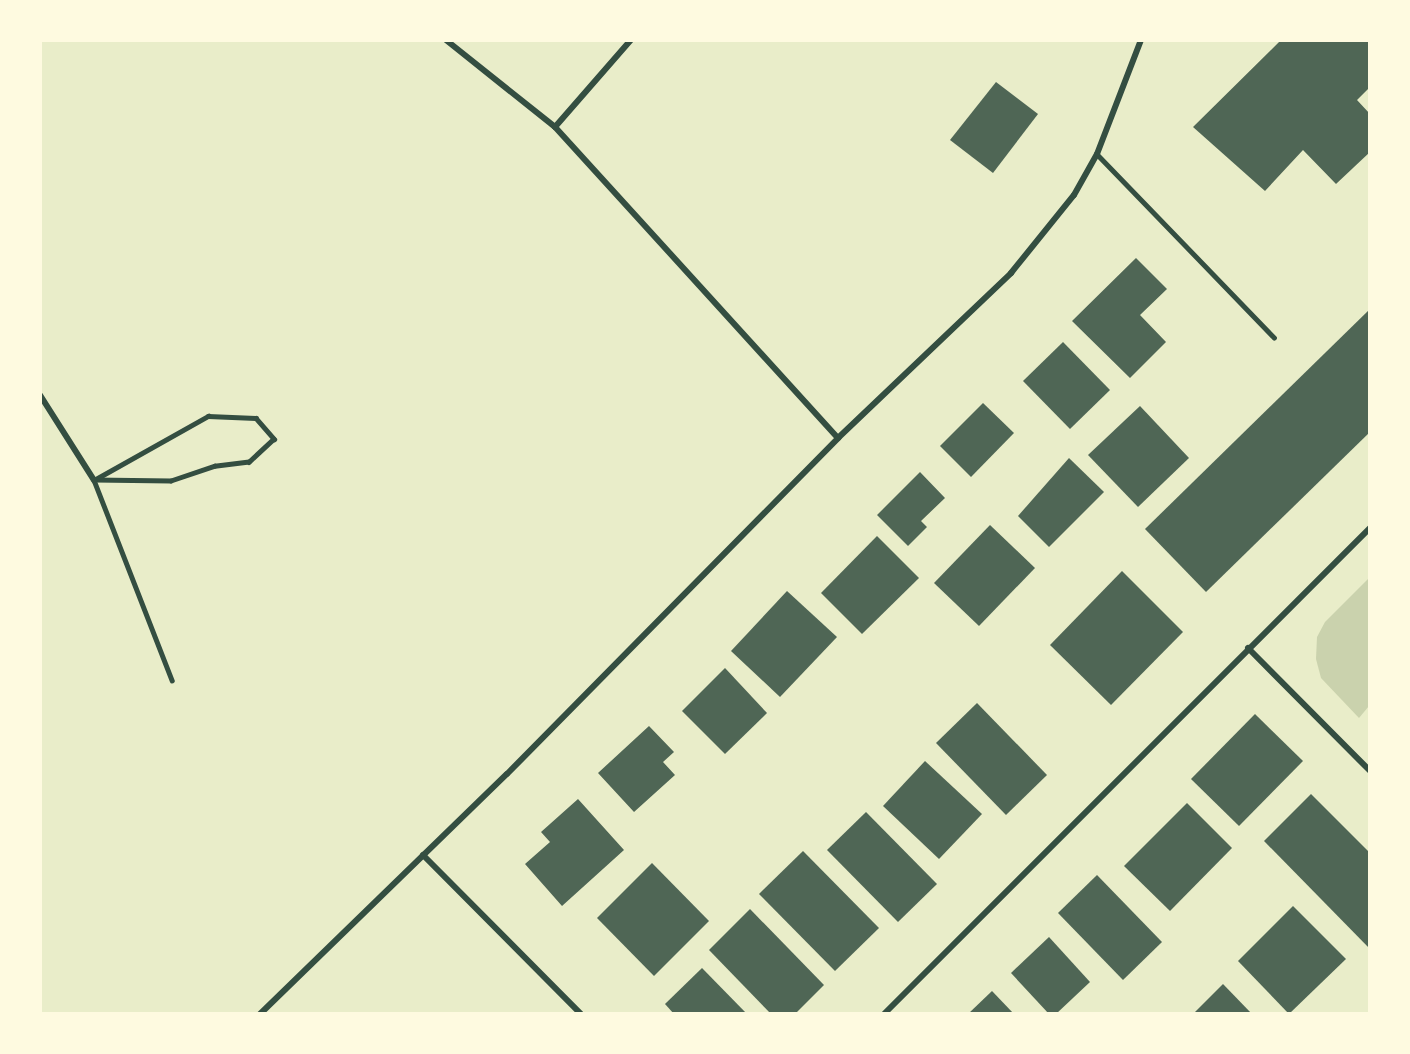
<!DOCTYPE html>
<html>
<head>
<meta charset="utf-8">
<style>
	body { margin:0 }
	#map { position:relative; width:1410px; height:1054px; overflow:hidden; background:#e9edc9; font-family:"Open Sans",sans-serif }
	div>[style] { position:absolute }
	.green>* { inset:0; background:#cad2ad }
	.building>* { inset:0; background:#4f6655 }
	.service>* { height:4.5px; margin:-2.25px; padding:0 2.25px; transform-origin:2.25px; border-radius:2.25px; background:#344e41 }
	.minor>* { height:6px; margin:-3px; padding:0 3px; transform-origin:3px; border-radius:3px; background:#344e41 }
	span { translate:-50% -50%; white-space:nowrap; text-align:center; line-height:1.15; -webkit-text-stroke:6px #fefae0; paint-order:stroke }
	.frame { position:absolute; inset:0; border:42px solid #fefae0; pointer-events:none }
</style>
</head>
<body>
<div id="map">
	<div class="green">
		<i style="clip-path:polygon(1369px 578px,1369px 706px,1359px 718px,1321px 678px,1316px 659px,1317px 637px,1325px 622px)"></i>
	</div>
	<div class="building">
		<i style="clip-path:polygon(1281px 40px,1370px 40px,1370px 87px,1357px 100px,1370px 114px,1370px 152px,1336px 184px,1303px 150px,1265px 191px,1193px 127px)"></i>
		<i style="clip-path:polygon(996px 82px,1038px 114px,993px 173px,950px 140px)"></i>
		<i style="clip-path:polygon(1136px 258px,1167px 289px,1140px 315px,1166px 342px,1130px 378px,1072px 321px)"></i>
		<i style="clip-path:polygon(1370px 309px,1370px 432px,1206px 592px,1145px 529px)"></i>
		<i style="clip-path:polygon(1063px 342px,1110px 390px,1070px 429px,1023px 381px)"></i>
		<i style="clip-path:polygon(983px 403px,1014px 433px,971px 477px,940px 446px)"></i>
		<i style="clip-path:polygon(1140px 406px,1189px 458px,1138px 507px,1088px 455px)"></i>
		<i style="clip-path:polygon(1069px 458px,1104px 492px,1049px 547px,1018px 516px)"></i>
		<i style="clip-path:polygon(920px 472px,945px 498px,921px 521px,927px 527px,908px 546px,877px 515px)"></i>
		<i style="clip-path:polygon(990px 525px,1035px 568px,979px 626px,934px 583px)"></i>
		<i style="clip-path:polygon(877px 536px,919px 578px,862px 634px,821px 593px)"></i>
		<i style="clip-path:polygon(1122px 571px,1183px 632px,1111px 705px,1050px 645px)"></i>
		<i style="clip-path:polygon(787px 591px,837px 637px,780px 697px,731px 651px)"></i>
		<i style="clip-path:polygon(725px 668px,767px 713px,725px 754px,682px 711px)"></i>
		<i style="clip-path:polygon(977px 703px,1047px 775px,1006px 815px,936px 743px)"></i>
		<i style="clip-path:polygon(1255px 714px,1303px 761px,1239px 826px,1191px 779px)"></i>
		<i style="clip-path:polygon(649px 726px,674px 752px,663px 762px,675px 775px,634px 812px,598px 773px)"></i>
		<i style="clip-path:polygon(925px 761px,982px 814px,939px 859px,883px 806px)"></i>
		<i style="clip-path:polygon(1311px 794px,1370px 853px,1370px 949px,1264px 841px)"></i>
		<i style="clip-path:polygon(578px 799px,624px 850px,562px 906px,525px 864px,550px 842px,541px 832px)"></i>
		<i style="clip-path:polygon(1187px 803px,1232px 848px,1170px 911px,1124px 866px)"></i>
		<i style="clip-path:polygon(866px 812px,937px 884px,898px 922px,827px 850px)"></i>
		<i style="clip-path:polygon(803px 851px,879px 928px,835px 971px,759px 894px)"></i>
		<i style="clip-path:polygon(652px 863px,709px 921px,654px 976px,597px 918px)"></i>
		<i style="clip-path:polygon(1097px 875px,1162px 942px,1123px 980px,1058px 913px)"></i>
		<i style="clip-path:polygon(1293px 906px,1346px 959px,1289px 1014px,1238px 961px)"></i>
		<i style="clip-path:polygon(750px 909px,824px 985px,795px 1014px,771px 1014px,709px 950px)"></i>
		<i style="clip-path:polygon(1049px 937px,1090px 982px,1056px 1014px,1049px 1014px,1011px 973px)"></i>
		<i style="clip-path:polygon(702px 968px,747px 1014px,674px 1014px,665px 1004px)"></i>
		<i style="clip-path:polygon(1223px 984px,1252px 1014px,1193px 1014px)"></i>
		<i style="clip-path:polygon(992px 991px,1014px 1014px,968px 1014px)"></i>
	</div>
	<div class="service">
		<i style="left:1097px;top:154px;width:255px;rotate:46deg"></i>
		<i style="left:208px;top:416px;width:48px;rotate:2.4deg"></i>
		<i style="left:256px;top:418px;width:28px;rotate:49deg"></i>
		<i style="left:274px;top:439px;width:34px;rotate:137deg"></i>
		<i style="left:249px;top:462px;width:34px;rotate:173deg"></i>
		<i style="left:215px;top:466px;width:46px;rotate:161.2deg"></i>
		<i style="left:171px;top:481px;width:77px;rotate:-179.3deg"></i>
		<i style="left:94px;top:480px;width:131px;rotate:-29.3deg"></i>
		<i style="left:94px;top:480px;width:215px;rotate:68.7deg"></i>
	</div>
	<div class="minor">
		<i style="left:446px;top:40px;width:139px;rotate:38.6deg"></i>
		<i style="left:555px;top:127px;width:420px;rotate:47.7deg"></i>
		<i style="left:555px;top:127px;width:116px;rotate:-48.9deg"></i>
		<i style="left:40px;top:395px;width:101px;rotate:57.6deg"></i>
		<i style="left:1248px;top:648px;width:173px;rotate:45.2deg"></i>
		<i style="left:423px;top:855px;width:224px;rotate:45.2deg"></i>
		<i style="left:260px;top:1014px;width:344px;rotate:-44.2deg"></i>
		<i style="left:507px;top:774px;width:472px;rotate:-45.4deg"></i>
		<i style="left:838px;top:438px;width:239px;rotate:-43.6deg"></i>
		<i style="left:1011px;top:273px;width:100px;rotate:-51.1deg"></i>
		<i style="left:1074px;top:195px;width:47px;rotate:-60.7deg"></i>
		<i style="left:1097px;top:154px;width:122px;rotate:-68.9deg"></i>
		<i style="left:884px;top:1014px;width:687px;rotate:-45deg"></i>
	</div>
	<div class="frame"></div>
</div>
</body>
</html>
